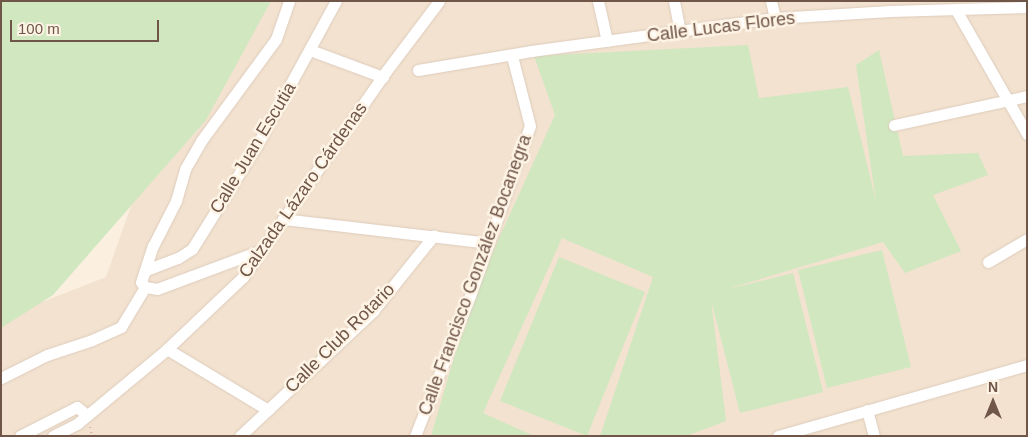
<!DOCTYPE html>
<html>
<head>
<meta charset="utf-8">
<style>
	body { margin:0 }
	#map { position:relative; width:1028px; height:437px; overflow:hidden; background:#fbf0e0; font-family:Arial,sans-serif }
	div>[style] { position:absolute }
	.residential>* { inset:0; background:#f2e2cf }
	.green>* { inset:0; background:#d0e7c0 }
	.path>* { height:2px; margin-top:-1px; transform-origin:0; background:repeating-linear-gradient(90deg,#d3b19d 0 1px,transparent 0 5px) }
	.roads { filter:drop-shadow(0 0 1px #deccbd) drop-shadow(0 0 1px #deccbd) }
	.minor>* { height:11px; margin:-5.5px; padding:0 5.5px; transform-origin:5.5px; border-radius:5.5px; background:#fff }
	span { translate:-50% -50%; white-space:nowrap; text-align:center; line-height:1.15; -webkit-text-stroke:5px #fef4e6; paint-order:stroke }
	.street-label { font-size:18px; color:#705649 }
	.frame { position:absolute; inset:0; border:2px solid #705649; pointer-events:none }
	.north { position:absolute; left:968px; top:377px; width:50px; height:50px; -webkit-text-stroke:4px #fef4e6; paint-order:stroke; rotate:0deg; font-size:14px; font-weight:700; line-height:20px; text-align:center; color:#705649 }
	.north::after { content:''; display:block; margin:auto; width:18px; height:22px; background:#705649; clip-path:polygon(50% 0,100% 100%,50% 72%,0 100%) }
	.scale { position:absolute; left:10px; top:20px; width:149px; height:22px; box-sizing:border-box; border:2px solid #705649; border-top:0; padding-left:6px; font-size:15px; line-height:18px; white-space:nowrap; color:#705649; -webkit-text-stroke:4px #fef4e6; paint-order:stroke }
</style>
</head>
<body>
<div id="map">
	<div class="residential">
		<i style="clip-path:polygon(203px 1px,1027px 1px,1027px 436px,1px 436px,1px 318px,106px 277px)"></i>
	</div>
	<div class="green">
		<i style="clip-path:polygon(1px 1px,271px 1px,206px 120px,53px 295px,1px 328px)"></i>
		<i style="clip-path:polygon(748px 45px,759px 98px,848px 87px,876px 201px,856px 65px,879px 50px,903px 156px,978px 153px,988px 175px,933px 195px,961px 251px,905px 273px,883px 242px,724px 290px,793px 273px,823px 392px,740px 413px,711px 300px,726px 421px,686px 436px,600px 436px,653px 277px,562px 238px,483px 413px,534px 436px,431px 436px,471px 300px,555px 115px,534px 56px)"></i>
		<i style="clip-path:polygon(882px 250px,911px 367px,827px 388px,798px 270px)"></i>
		<i style="clip-path:polygon(559px 257px,645px 292px,587px 436px,500px 401px)"></i>
	</div>
	<div class="path">
		<i style="left:90px;top:427px;width:9px;rotate:77deg"></i>
	</div>
	<div class="roads">
		<div class="minor">
			<i style="left:598px;top:1px;width:41px;rotate:77.3deg"></i>
			<i style="left:674px;top:1px;width:31px;rotate:79deg"></i>
			<i style="left:771px;top:1px;width:17px;rotate:77deg"></i>
			<i style="left:956px;top:10px;width:143px;rotate:60.2deg"></i>
			<i style="left:310px;top:50px;width:78px;rotate:20.3deg"></i>
			<i style="left:418px;top:70px;width:115px;rotate:-9.5deg"></i>
			<i style="left:531px;top:51px;width:246px;rotate:-7.7deg"></i>
			<i style="left:775px;top:18px;width:115px;rotate:-3.5deg"></i>
			<i style="left:890px;top:11px;width:137px;rotate:-1.7deg"></i>
			<i style="left:894px;top:125px;width:136px;rotate:-12.3deg"></i>
			<i style="left:283px;top:219px;width:207px;rotate:6.6deg"></i>
			<i style="left:988px;top:262px;width:45px;rotate:-30.5deg"></i>
			<i style="left:146px;top:270px;width:34px;rotate:-21deg"></i>
			<i style="left:178px;top:258px;width:17px;rotate:-33deg"></i>
			<i style="left:192px;top:249px;width:123px;rotate:-58deg"></i>
			<i style="left:257px;top:145px;width:164px;rotate:-61.3deg"></i>
			<i style="left:145px;top:287px;width:12px;rotate:9deg"></i>
			<i style="left:157px;top:289px;width:112px;rotate:-20.4deg"></i>
			<i style="left:167px;top:349px;width:118px;rotate:31.1deg"></i>
			<i style="left:1px;top:378px;width:51px;rotate:-26.6deg"></i>
			<i style="left:47px;top:355px;width:47px;rotate:-18.4deg"></i>
			<i style="left:92px;top:340px;width:32px;rotate:-24deg"></i>
			<i style="left:121px;top:327px;width:47px;rotate:-59deg"></i>
			<i style="left:145px;top:287px;width:6px;rotate:-129deg"></i>
			<i style="left:141px;top:282px;width:38px;rotate:-72deg"></i>
			<i style="left:153px;top:246px;width:51px;rotate:-62.9deg"></i>
			<i style="left:176px;top:201px;width:33px;rotate:-74deg"></i>
			<i style="left:185px;top:169px;width:32px;rotate:-60deg"></i>
			<i style="left:201px;top:141px;width:127px;rotate:-53.7deg"></i>
			<i style="left:276px;top:39px;width:40px;rotate:-71.1deg"></i>
			<i style="left:867px;top:410px;width:27px;rotate:75deg"></i>
			<i style="left:20px;top:436px;width:64px;rotate:-27deg"></i>
			<i style="left:77px;top:407px;width:13px;rotate:39deg"></i>
			<i style="left:53px;top:436px;width:28px;rotate:-27deg"></i>
			<i style="left:78px;top:423px;width:116px;rotate:-39.7deg"></i>
			<i style="left:167px;top:349px;width:105px;rotate:-43.5deg"></i>
			<i style="left:243px;top:277px;width:252px;rotate:-55.2deg"></i>
			<i style="left:387px;top:70px;width:86px;rotate:-53deg"></i>
			<i style="left:240px;top:436px;width:183px;rotate:-43.2deg"></i>
			<i style="left:373px;top:311px;width:97px;rotate:-51.2deg"></i>
			<i style="left:415px;top:436px;width:150px;rotate:-68.6deg"></i>
			<i style="left:470px;top:296px;width:180px;rotate:-70.6deg"></i>
			<i style="left:530px;top:126px;width:72px;rotate:-104.4deg"></i>
			<i style="left:778px;top:436px;width:259px;rotate:-15.9deg"></i>
		</div>
	</div>
	<div class="street-label">
		<span style="left:721px;top:27px;rotate:-7deg">Calle Lucas Flores</span>
		<span style="left:253px;top:148px;rotate:-59deg">Calle Juan Escutia</span>
		<span style="left:303px;top:190px;rotate:-55deg">Calzada Lázaro Cárdenas</span>
		<span style="left:475px;top:275px;rotate:-70deg">Calle Francisco González Bocanegra</span>
		<span style="left:340px;top:338px;rotate:-45deg">Calle Club Rotario</span>
	</div>
	<div class="frame"></div>
	<div class="north">N</div>
	<div class="scale">100 m</div>
</div>
</body>
</html>
